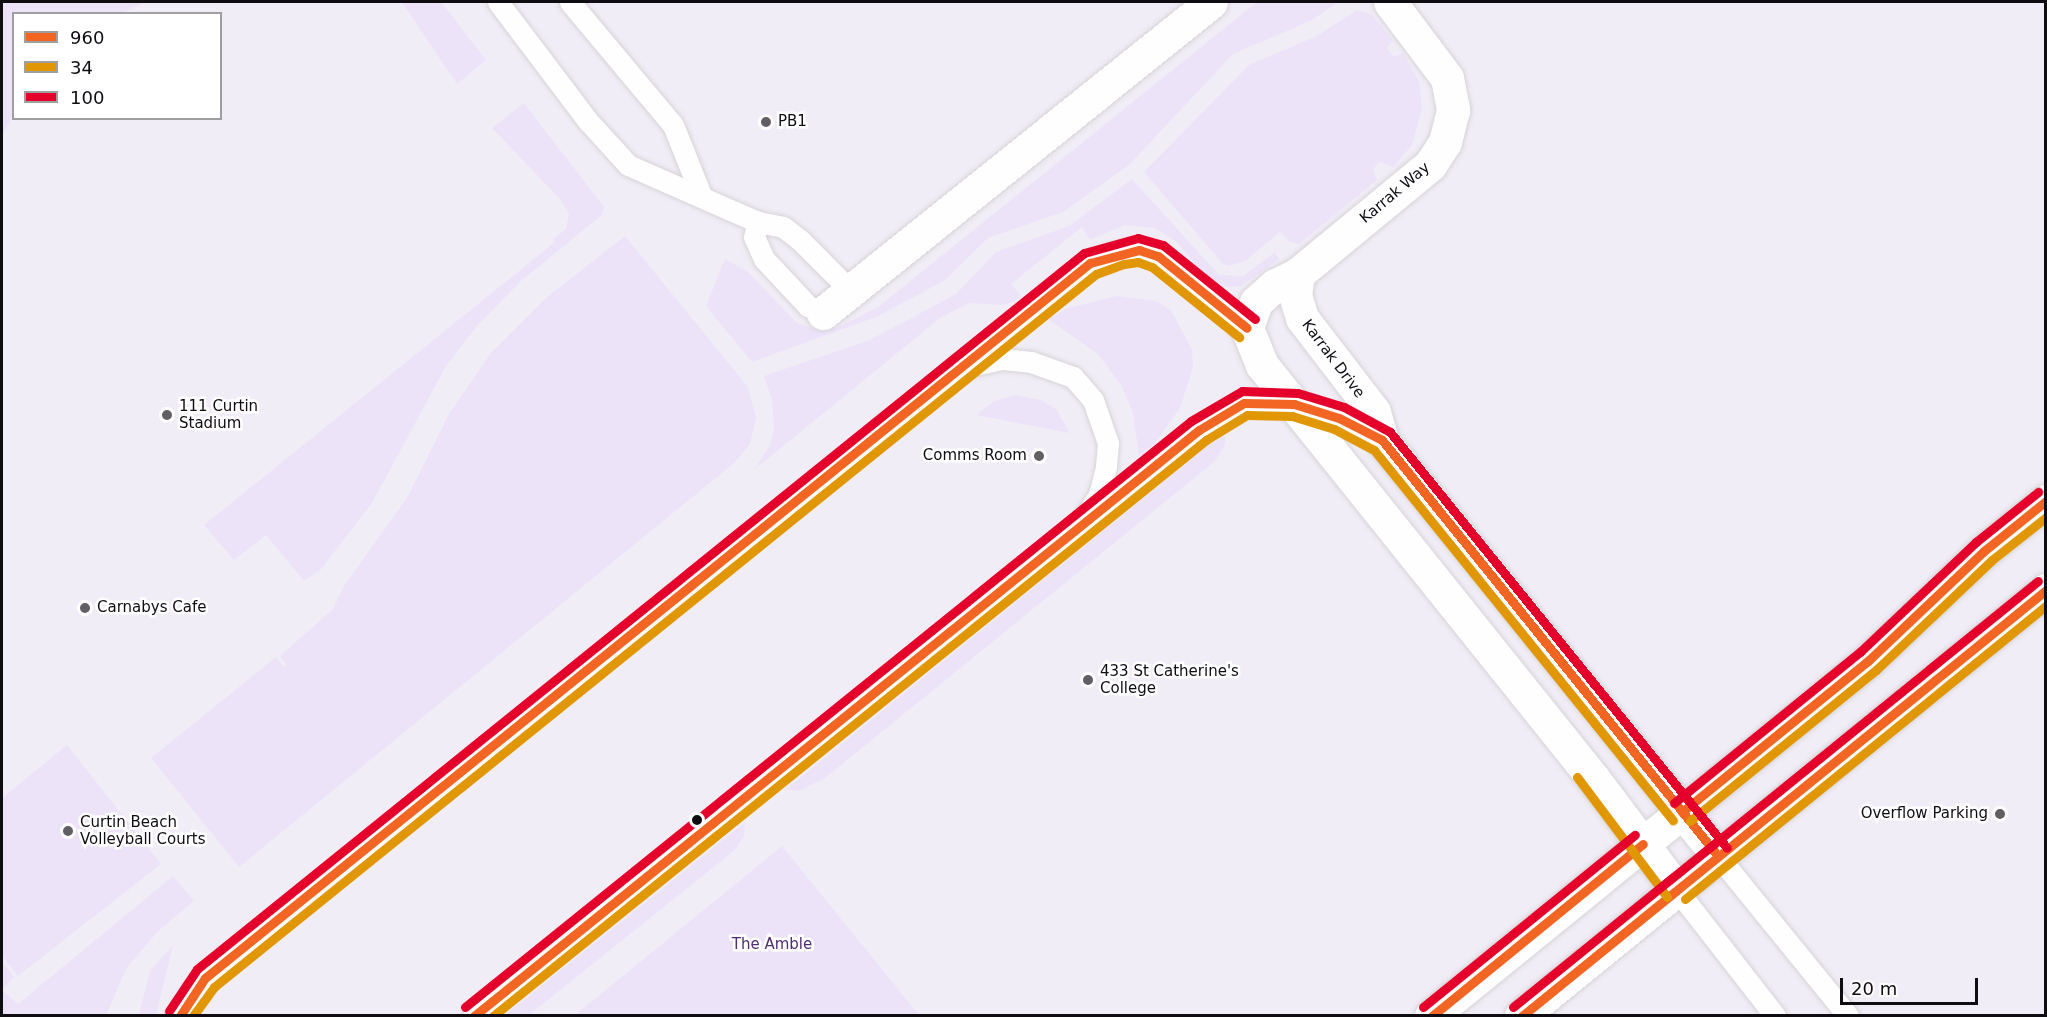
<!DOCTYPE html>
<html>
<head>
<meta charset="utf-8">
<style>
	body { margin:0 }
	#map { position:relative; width:2047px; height:1017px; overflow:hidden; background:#fbfafc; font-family:"DejaVu Sans",sans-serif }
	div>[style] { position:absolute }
	.built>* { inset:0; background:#f1edf6 }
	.green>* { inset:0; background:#ece3f9 }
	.roads { filter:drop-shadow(0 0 2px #d6d4d8) drop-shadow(0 0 2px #d6d4d8) }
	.service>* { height:21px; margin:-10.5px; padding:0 10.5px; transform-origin:10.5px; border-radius:10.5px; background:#fefeff }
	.minor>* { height:33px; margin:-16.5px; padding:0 16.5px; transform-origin:16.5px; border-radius:16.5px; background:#fefeff }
	.bus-1>* { height:9px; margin:-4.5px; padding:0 4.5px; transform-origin:4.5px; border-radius:4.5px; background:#f26522 }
	.bus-2>* { height:9px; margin:-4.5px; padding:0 4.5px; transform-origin:4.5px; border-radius:4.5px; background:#e09702 }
	.bus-3>* { height:9px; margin:-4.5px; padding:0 4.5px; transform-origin:4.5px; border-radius:4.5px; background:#e4002b }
	.dots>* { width:16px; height:16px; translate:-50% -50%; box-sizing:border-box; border:3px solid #fff; border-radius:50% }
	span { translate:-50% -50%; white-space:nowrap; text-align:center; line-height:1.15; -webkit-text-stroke:5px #fff; paint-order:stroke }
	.poi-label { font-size:15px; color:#0f0c12 }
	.left { translate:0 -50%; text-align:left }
	.right { translate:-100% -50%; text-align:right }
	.street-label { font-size:15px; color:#0f0c12 }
	.park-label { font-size:15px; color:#4e2d70 }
	.frame { position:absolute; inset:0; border:3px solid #0f0c12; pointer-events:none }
	.legend { position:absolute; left:12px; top:12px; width:210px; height:108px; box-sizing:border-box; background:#fff; border:2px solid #9f9ea0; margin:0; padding:8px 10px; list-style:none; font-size:18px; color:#0f0c12 }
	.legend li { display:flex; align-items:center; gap:12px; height:30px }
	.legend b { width:30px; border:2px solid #9f9ea0 }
	.scale { position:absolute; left:1840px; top:978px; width:138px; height:27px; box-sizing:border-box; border:3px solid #0f0c12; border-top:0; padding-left:8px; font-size:18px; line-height:21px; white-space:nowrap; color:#0f0c12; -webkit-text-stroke:4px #fff; paint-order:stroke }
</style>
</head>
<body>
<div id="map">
	<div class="built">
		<i style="clip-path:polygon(evenodd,2px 2px,2045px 2px,2045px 1015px,2px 1015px,2px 2px,14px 14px,220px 14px,220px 118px,14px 118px,14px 14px)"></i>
	</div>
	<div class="green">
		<i style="clip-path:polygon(2px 2px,145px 2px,123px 13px,14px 14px,13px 117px,2px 135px)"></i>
		<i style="clip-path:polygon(402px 2px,441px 2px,486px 60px,457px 84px)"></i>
		<i style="clip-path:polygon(1257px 2px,1339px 2px,1310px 21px,1233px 54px,1130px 164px,1063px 212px,988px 238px,944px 281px,876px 317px,752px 362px,706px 306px,725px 259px,748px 272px,797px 323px,819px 330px,836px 328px,857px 318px,878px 307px)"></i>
		<i style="clip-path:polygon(1357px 10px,1372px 15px,1393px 40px,1387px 48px,1394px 57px,1403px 53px,1419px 81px,1422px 108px,1412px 145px,1393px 167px,1380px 162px,1373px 169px,1377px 180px,1299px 244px,1290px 242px,1280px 232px,1245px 261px,1229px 266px,1223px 264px,1144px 172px,1249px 65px,1317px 36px)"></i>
		<i style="clip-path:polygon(524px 103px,604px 207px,603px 214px,521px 281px,477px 326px,446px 366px,372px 503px,321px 569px,304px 581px,266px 535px,234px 560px,204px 525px,555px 242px,553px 239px,566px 229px,569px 214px,561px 200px,492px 128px)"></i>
		<i style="clip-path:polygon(1132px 179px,1219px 275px,1243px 276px,1275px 252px,1279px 259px,1240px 287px,1228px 287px,1208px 279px,1176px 241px,1154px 228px,1124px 225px,1090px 240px,1082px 227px,1011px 284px,1021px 296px,1014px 302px,1001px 305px,969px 303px,940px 318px,754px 470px,770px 445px,774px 430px,772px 400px,764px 376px,867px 341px,908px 320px,956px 294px,996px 252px,1069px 226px)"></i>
		<i style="clip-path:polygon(625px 236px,748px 387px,756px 418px,750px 444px,733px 464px,239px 867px,151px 758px,276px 657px,284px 667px,287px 665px,280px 656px,333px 609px,344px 586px,407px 498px,449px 414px,491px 353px,547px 297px)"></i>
		<i style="clip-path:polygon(1117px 296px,1157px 301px,1171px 310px,1192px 350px,1193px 367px,1180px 408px,1154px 444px,1139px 456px,1133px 412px,1121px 385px,1098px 354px,1048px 319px,1068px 308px)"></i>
		<i style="clip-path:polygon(1014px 395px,1041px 400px,1056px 409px,1070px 433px,976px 415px,993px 402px)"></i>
		<i style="clip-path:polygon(1225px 436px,1225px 445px,1214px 462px,825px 778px,799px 791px,785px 790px,1211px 443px)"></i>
		<i style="clip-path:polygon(67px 745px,161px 864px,18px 976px,2px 956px,2px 798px)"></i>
		<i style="clip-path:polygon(745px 822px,744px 836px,735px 850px,529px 1015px,505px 1015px)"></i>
		<i style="clip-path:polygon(782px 846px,919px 1015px,575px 1015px)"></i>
		<i style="clip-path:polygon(173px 876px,194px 901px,158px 931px,126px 969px,106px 1015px,2px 1015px,2px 961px,14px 977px,2px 990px,18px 1004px)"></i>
		<i style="clip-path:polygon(173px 945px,156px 1015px,139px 1015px,150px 971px)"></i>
	</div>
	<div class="roads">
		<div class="service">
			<i style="left:498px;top:2px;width:149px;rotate:52.9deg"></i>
			<i style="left:588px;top:121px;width:59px;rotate:47.7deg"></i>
			<i style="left:628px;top:165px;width:142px;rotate:23.7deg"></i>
			<i style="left:570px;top:2px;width:160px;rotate:50.1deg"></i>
			<i style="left:673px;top:125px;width:75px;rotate:68.2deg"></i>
			<i style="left:823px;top:313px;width:17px;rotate:-155deg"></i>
			<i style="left:808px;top:306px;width:64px;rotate:-133.1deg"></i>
			<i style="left:764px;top:259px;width:24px;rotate:-114deg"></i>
			<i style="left:754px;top:237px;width:16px;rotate:-75deg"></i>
			<i style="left:758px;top:222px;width:25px;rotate:11deg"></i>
			<i style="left:783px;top:227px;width:20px;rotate:37deg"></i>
			<i style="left:799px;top:239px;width:74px;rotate:45deg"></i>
			<i style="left:964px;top:367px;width:40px;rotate:-12deg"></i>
			<i style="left:1003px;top:359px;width:28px;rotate:6deg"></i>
			<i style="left:1031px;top:362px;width:45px;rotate:19.7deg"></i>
			<i style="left:1073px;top:377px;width:30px;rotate:49deg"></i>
			<i style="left:1093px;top:400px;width:46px;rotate:70.8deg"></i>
			<i style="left:1108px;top:443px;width:24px;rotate:95deg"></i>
			<i style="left:1106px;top:467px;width:29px;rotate:104deg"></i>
			<i style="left:1099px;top:495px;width:24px;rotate:123deg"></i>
			<i style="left:1718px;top:856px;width:206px;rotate:50.9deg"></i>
			<i style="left:1677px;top:890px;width:160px;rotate:52.1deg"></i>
			<i style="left:180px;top:1016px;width:19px;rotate:-65deg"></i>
			<i style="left:188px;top:999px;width:27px;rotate:-51deg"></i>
			<i style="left:205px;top:978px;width:1138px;rotate:-38.94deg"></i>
			<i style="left:1090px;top:263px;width:33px;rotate:-20deg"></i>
			<i style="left:1121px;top:252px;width:18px;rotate:-6deg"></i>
			<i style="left:1139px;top:250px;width:20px;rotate:18deg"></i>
			<i style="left:1158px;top:256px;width:114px;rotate:39deg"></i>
			<i style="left:473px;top:1016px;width:933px;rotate:-38.91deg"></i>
			<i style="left:1199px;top:430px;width:52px;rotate:-31deg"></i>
			<i style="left:1244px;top:403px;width:50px;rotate:1.1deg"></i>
			<i style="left:1294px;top:404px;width:47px;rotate:17.3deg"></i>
			<i style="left:1339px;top:418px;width:48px;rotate:27.1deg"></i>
		</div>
		<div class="minor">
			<i style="left:1390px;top:2px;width:95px;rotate:53.1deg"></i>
			<i style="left:1447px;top:78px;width:33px;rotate:79deg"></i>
			<i style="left:1453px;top:110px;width:33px;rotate:104deg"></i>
			<i style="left:1445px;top:142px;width:27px;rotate:123deg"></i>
			<i style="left:1430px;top:165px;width:171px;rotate:140.5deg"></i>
			<i style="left:1298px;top:274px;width:25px;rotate:154deg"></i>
			<i style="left:1275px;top:285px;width:25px;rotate:138deg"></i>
			<i style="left:1256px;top:302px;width:28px;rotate:109deg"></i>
			<i style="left:1247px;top:328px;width:40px;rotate:68deg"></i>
			<i style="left:1262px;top:365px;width:529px;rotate:51.29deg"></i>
			<i style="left:1593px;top:778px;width:140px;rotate:53.1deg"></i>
			<i style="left:1298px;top:274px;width:21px;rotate:98deg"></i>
			<i style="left:1295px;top:295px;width:24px;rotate:73deg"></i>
			<i style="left:1302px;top:318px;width:118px;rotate:52.5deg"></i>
			<i style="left:1374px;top:412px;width:29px;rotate:74deg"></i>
			<i style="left:1382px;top:440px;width:535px;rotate:51.07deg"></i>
			<i style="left:823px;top:313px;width:497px;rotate:-38.7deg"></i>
			<i style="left:1431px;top:1016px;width:563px;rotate:-39.09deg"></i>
			<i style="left:1868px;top:661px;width:160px;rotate:-43.5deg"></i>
			<i style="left:1984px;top:551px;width:80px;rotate:-38.9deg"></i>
			<i style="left:1521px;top:1016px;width:676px;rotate:-39.06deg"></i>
		</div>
	</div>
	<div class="bus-1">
		<i style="left:1682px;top:812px;width:240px;rotate:-39.1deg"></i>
		<i style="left:1868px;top:661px;width:160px;rotate:-43.5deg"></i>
		<i style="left:1984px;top:551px;width:80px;rotate:-38.9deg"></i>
		<i style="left:180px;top:1016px;width:45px;rotate:-56.7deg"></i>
		<i style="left:205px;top:978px;width:1138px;rotate:-38.94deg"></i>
		<i style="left:1090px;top:263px;width:51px;rotate:-14.9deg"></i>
		<i style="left:1139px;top:250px;width:20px;rotate:18deg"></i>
		<i style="left:1158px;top:256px;width:114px;rotate:39deg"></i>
		<i style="left:474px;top:1016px;width:932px;rotate:-38.95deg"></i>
		<i style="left:1199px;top:430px;width:52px;rotate:-31deg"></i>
		<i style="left:1244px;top:403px;width:50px;rotate:1.1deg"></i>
		<i style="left:1294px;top:404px;width:47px;rotate:17.3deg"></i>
		<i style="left:1339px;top:418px;width:48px;rotate:27.1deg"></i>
		<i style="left:1382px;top:440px;width:535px;rotate:51.07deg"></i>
		<i style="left:1432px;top:1016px;width:272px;rotate:-39.2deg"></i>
		<i style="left:1522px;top:1016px;width:675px;rotate:-39.11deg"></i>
	</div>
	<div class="bus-2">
		<i style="left:1577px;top:777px;width:150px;rotate:53.1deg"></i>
		<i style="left:1690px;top:821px;width:240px;rotate:-39.1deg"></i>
		<i style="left:1876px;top:670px;width:160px;rotate:-43.5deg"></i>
		<i style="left:1992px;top:560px;width:69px;rotate:-38.5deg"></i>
		<i style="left:1685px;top:899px;width:465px;rotate:-39.1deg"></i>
		<i style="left:193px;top:1016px;width:36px;rotate:-54deg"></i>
		<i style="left:214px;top:987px;width:1134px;rotate:-38.95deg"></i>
		<i style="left:1096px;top:274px;width:30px;rotate:-20deg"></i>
		<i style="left:1124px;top:264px;width:14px;rotate:-8deg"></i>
		<i style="left:1138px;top:262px;width:15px;rotate:20deg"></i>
		<i style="left:1152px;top:267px;width:112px;rotate:38.8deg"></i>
		<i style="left:493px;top:1016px;width:917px;rotate:-38.93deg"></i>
		<i style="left:1206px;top:440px;width:48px;rotate:-31.4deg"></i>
		<i style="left:1247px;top:415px;width:45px;rotate:1.3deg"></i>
		<i style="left:1292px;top:416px;width:44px;rotate:17.2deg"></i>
		<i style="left:1334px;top:429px;width:45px;rotate:27.7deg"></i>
		<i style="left:1374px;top:450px;width:476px;rotate:51.1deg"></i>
	</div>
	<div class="bus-3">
		<i style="left:1674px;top:803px;width:240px;rotate:-39.1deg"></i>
		<i style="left:1860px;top:652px;width:160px;rotate:-43.5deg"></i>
		<i style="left:1976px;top:542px;width:80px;rotate:-38.9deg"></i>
		<i style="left:465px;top:1007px;width:933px;rotate:-38.91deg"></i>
		<i style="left:1191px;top:421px;width:59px;rotate:-30.5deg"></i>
		<i style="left:1242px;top:391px;width:56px;rotate:2deg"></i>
		<i style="left:1298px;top:393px;width:48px;rotate:16.9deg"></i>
		<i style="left:1344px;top:407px;width:52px;rotate:28.5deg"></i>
		<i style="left:1390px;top:432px;width:535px;rotate:50.99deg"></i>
		<i style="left:1423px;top:1007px;width:273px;rotate:-39.1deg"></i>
		<i style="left:1513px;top:1007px;width:676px;rotate:-39.06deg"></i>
		<i style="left:169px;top:1011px;width:50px;rotate:-56.3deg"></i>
		<i style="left:197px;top:969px;width:1140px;rotate:-38.91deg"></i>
		<i style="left:1084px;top:253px;width:56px;rotate:-15.5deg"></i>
		<i style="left:1138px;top:238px;width:26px;rotate:16deg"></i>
		<i style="left:1163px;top:245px;width:118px;rotate:38.8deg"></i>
	</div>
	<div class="dots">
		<i style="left:766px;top:122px;background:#625f64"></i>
		<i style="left:167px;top:415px;background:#625f64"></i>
		<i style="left:1039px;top:456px;background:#625f64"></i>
		<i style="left:85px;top:608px;background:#625f64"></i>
		<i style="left:1088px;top:680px;background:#625f64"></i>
		<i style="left:2000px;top:814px;background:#625f64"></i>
		<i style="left:697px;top:820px;background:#0f0c12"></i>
		<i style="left:68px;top:831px;background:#625f64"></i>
	</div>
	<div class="poi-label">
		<span class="left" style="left:778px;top:122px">PB1</span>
		<span class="left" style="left:179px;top:415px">111 Curtin<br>Stadium</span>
		<span class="right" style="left:1027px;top:456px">Comms Room</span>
		<span class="left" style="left:97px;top:608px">Carnabys Cafe</span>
		<span class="left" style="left:1100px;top:680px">433 St Catherine's<br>College</span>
		<span class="right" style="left:1988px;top:814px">Overflow Parking</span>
		<span class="left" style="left:80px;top:831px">Curtin Beach<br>Volleyball Courts</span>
	</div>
	<div class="street-label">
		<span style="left:1395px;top:193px;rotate:-40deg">Karrak Way</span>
		<span style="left:1333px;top:359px;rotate:53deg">Karrak Drive</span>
	</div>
	<div class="park-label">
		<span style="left:772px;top:945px">The Amble</span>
	</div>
	<div class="frame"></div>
	<ul class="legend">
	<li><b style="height:8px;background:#f26522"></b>960</li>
	<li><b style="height:8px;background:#e09702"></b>34</li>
	<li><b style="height:8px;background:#e4002b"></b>100</li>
	</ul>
	<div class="scale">20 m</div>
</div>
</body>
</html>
